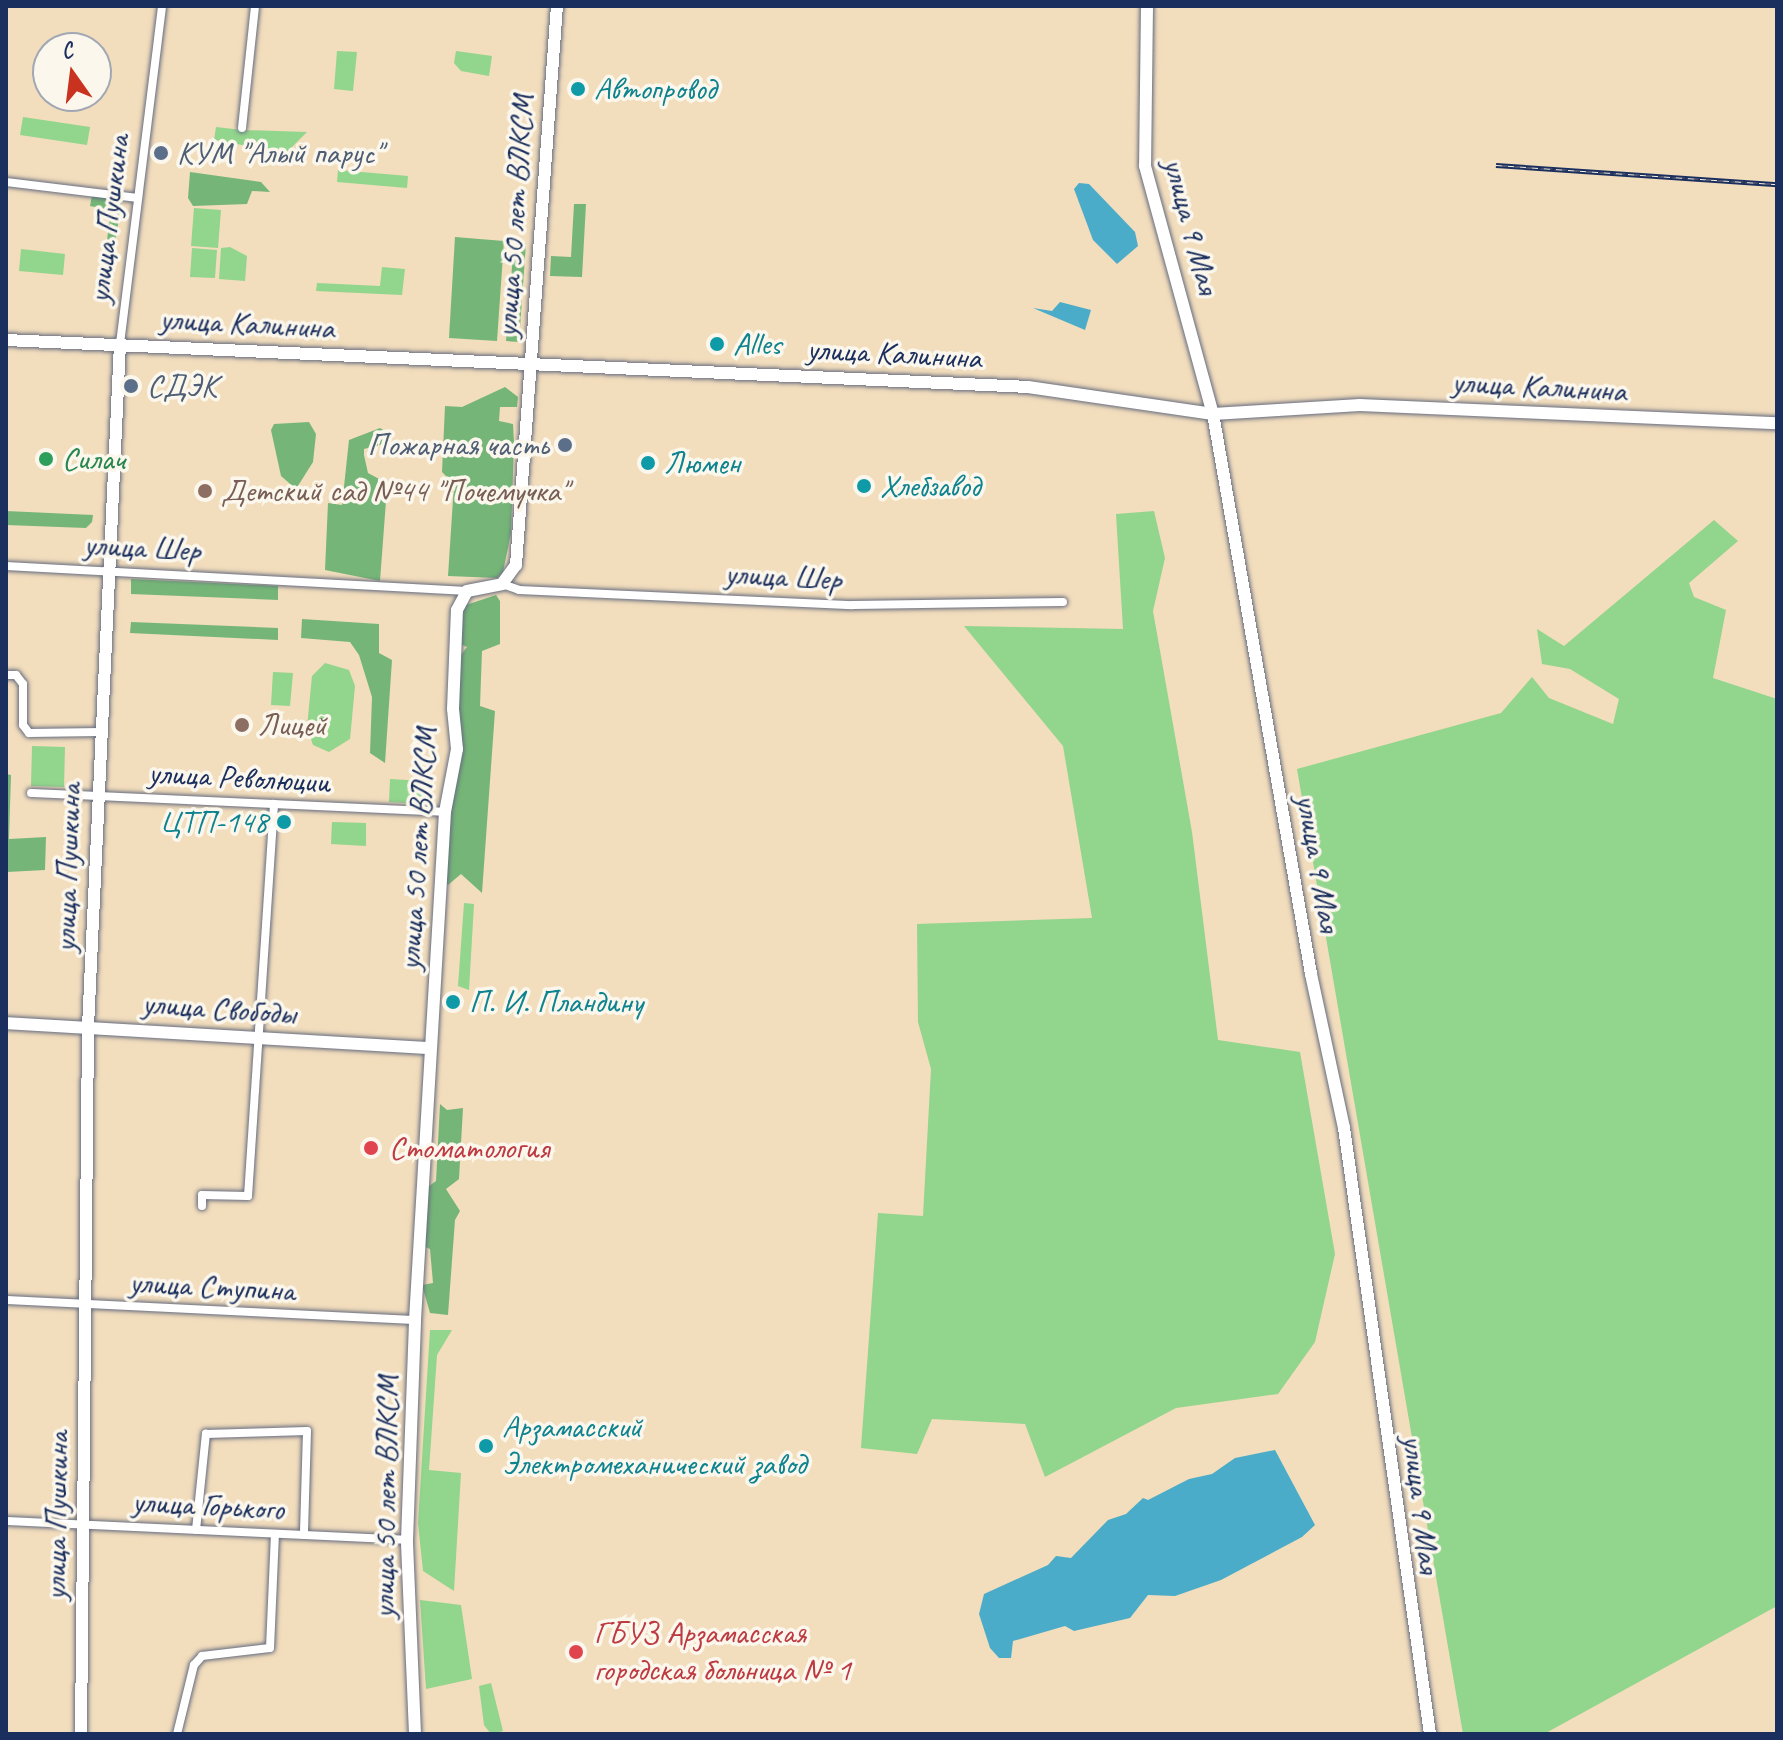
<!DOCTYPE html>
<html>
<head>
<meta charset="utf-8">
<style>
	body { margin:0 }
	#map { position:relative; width:1783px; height:1740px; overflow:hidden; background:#f2ddbd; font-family:Caveat,sans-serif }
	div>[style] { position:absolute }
	.green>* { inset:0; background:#92d58d }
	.forest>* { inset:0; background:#75b678 }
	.water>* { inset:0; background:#4aacc9 }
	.roads { filter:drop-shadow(0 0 2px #666c7f) drop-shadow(0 0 2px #666c7f) }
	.street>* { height:8px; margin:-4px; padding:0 4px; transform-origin:4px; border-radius:4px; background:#fff }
	.secondary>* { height:12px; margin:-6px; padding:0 6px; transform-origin:6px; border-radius:6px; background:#fff }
	.rail>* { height:5px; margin-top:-2.5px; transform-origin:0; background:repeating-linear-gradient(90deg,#fbf7ec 0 6px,#1b2f5e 0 12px); box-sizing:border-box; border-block:2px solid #1b2f5e }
	.dots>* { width:22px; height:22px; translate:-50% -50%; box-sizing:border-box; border:4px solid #fbf7ec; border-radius:50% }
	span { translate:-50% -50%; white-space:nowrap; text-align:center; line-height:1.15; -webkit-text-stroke:7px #fbf7ec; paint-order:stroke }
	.culture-label { font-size:32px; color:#0d838f }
	.left { translate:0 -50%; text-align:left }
	.right { translate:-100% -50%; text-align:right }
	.service-label { font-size:32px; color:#4e5e75 }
	.street-label { font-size:32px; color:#1b2f5e }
	.leisure-label { font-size:32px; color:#27864d }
	.education-label { font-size:32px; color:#785e54 }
	.health-label { font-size:32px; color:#be3a42 }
	.frame { position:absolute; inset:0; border:8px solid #1b2f5e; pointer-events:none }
	.north { position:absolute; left:32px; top:32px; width:80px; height:80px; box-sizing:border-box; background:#fbf7ec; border:2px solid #a1a7b3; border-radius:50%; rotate:346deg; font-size:22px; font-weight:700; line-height:32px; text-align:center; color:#1b2f5e }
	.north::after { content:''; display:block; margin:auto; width:28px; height:36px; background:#c8321e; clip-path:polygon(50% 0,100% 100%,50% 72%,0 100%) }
</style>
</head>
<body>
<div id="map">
	<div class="green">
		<i style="clip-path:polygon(337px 51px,357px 52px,353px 91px,334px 89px)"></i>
		<i style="clip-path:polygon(456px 51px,492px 56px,489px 76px,461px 71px,454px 63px)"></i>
		<i style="clip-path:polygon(23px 117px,90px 127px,87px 145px,20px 135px)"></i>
		<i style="clip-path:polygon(216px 127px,242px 130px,307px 132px,286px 153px,214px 140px)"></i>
		<i style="clip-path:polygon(338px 170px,408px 176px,407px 188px,337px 182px)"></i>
		<i style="clip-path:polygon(194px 208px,221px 210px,218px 248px,191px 246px)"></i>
		<i style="clip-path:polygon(230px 247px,247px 256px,245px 281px,219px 279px,221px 248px)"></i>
		<i style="clip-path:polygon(192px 248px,217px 250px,215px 278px,190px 277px)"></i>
		<i style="clip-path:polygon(21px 249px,65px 254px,63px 275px,19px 271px)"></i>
		<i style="clip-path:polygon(382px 267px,405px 269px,402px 295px,316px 291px,317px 283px,380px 286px)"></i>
		<i style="clip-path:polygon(1154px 511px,1165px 558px,1153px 611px,1192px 832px,1218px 1040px,1300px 1052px,1335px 1254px,1315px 1342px,1278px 1394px,1176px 1408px,1045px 1477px,1025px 1424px,932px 1419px,917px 1454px,861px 1448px,878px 1213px,923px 1216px,931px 1069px,918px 1022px,917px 924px,1092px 918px,1063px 746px,964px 626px,1123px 629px,1116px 514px)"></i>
		<i style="clip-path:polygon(1714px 520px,1738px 541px,1689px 583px,1694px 597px,1726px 610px,1713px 678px,1777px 699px,1777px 1606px,1544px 1734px,1463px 1734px,1297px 769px,1501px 713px,1532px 677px,1549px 698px,1613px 724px,1619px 699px,1570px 669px,1542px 664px,1537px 629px,1564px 646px)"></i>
		<i style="clip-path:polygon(325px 663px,349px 670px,355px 686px,350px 739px,329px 752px,313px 745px,307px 727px,312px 676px)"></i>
		<i style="clip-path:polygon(273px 672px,293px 673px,290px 706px,271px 705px)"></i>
		<i style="clip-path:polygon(32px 746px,65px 747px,64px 787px,31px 786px)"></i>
		<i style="clip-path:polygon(390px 779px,424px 781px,424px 804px,389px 802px)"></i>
		<i style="clip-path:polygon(332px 822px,366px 823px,366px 846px,331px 844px)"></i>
		<i style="clip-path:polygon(464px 903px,474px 904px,469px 990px,458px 986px)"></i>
		<i style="clip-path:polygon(430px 1330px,452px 1330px,437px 1355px,429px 1470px,461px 1473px,454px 1591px,423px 1571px,418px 1523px)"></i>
		<i style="clip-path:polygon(420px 1600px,461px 1605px,472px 1679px,426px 1689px)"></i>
		<i style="clip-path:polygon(491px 1683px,503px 1731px,491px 1734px,484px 1725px,479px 1686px)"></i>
	</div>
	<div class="forest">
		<i style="clip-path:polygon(190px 172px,261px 182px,270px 192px,252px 191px,247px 204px,193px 206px,188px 198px)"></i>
		<i style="clip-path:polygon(92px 195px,122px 199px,110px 277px,103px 270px,111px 210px,90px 206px)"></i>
		<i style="clip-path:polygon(574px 204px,586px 204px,582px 277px,550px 276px,551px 256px,571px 257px)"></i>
		<i style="clip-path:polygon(455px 237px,504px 241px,497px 341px,449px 338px)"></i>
		<i style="clip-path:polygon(514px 242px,526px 243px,519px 342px,506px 341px)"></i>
		<i style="clip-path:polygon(505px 387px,518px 397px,517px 407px,500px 407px,499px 421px,513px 424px,514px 443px,511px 533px,503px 572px,497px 578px,448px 576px,454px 484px,442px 472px,445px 406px,462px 407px)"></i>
		<i style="clip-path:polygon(309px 422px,316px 434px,313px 462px,296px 489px,281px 476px,271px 430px,274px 424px)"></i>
		<i style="clip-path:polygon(380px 428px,390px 434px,391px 442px,364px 449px,364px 455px,368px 473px,381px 480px,386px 501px,380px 581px,325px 570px,328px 503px,342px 505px,349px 440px)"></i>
		<i style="clip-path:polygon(6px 511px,93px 515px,92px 522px,86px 528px,6px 525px)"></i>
		<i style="clip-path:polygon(131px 579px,278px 586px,278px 600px,131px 594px)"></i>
		<i style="clip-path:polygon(496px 595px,500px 601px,500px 644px,482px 651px,480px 706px,495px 711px,482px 893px,461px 874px,448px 885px,444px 882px,460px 656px,467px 647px,460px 644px,461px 612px,466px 605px)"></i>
		<i style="clip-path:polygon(302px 619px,379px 624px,379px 653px,392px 660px,385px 763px,370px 753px,372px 697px,359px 655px,350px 642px,301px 638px)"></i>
		<i style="clip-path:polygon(131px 622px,278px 628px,278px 640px,130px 633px)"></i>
		<i style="clip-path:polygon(6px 774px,11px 775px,9px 839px,46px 837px,45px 870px,7px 872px,6px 885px)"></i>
		<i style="clip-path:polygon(440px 1104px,447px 1110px,463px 1108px,459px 1179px,446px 1189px,460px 1211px,455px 1220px,448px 1315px,430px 1313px,422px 1285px,433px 1283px,430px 1249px,423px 1246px,425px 1189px,436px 1181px)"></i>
	</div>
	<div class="water">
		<i style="clip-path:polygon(1079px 183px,1089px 184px,1135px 232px,1138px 246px,1117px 264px,1093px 240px,1074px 189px)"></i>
		<i style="clip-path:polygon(1060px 302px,1091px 310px,1085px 330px,1033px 308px,1052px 311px)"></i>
		<i style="clip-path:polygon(1275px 1450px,1315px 1525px,1302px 1537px,1221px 1580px,1175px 1596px,1148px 1595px,1130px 1618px,1074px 1631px,1065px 1626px,1013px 1641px,1011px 1658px,999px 1658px,990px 1648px,979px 1614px,984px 1594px,1048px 1565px,1056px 1556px,1071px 1558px,1108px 1520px,1126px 1514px,1143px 1498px,1148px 1500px,1189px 1479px,1212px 1474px,1235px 1458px)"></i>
	</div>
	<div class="roads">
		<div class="street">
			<i style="left:242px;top:128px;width:123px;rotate:-83.9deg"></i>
			<i style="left:6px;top:182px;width:133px;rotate:6.9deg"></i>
			<i style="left:120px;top:344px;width:341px;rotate:-82.9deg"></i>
			<i style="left:6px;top:566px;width:462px;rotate:3.1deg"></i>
			<i style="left:502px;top:584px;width:18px;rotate:19deg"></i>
			<i style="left:519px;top:590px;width:334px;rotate:2.6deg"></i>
			<i style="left:853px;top:605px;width:210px;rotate:-0.8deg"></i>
			<i style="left:6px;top:675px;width:10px"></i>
			<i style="left:16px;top:675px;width:11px;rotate:52deg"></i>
			<i style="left:23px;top:684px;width:41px;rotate:90deg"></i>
			<i style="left:23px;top:725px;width:10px;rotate:53deg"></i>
			<i style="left:29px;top:733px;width:71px;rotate:-0.8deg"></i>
			<i style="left:31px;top:793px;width:414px;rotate:2.6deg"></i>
			<i style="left:202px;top:1206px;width:11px;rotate:-90deg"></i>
			<i style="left:202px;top:1195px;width:46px;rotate:1.2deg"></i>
			<i style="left:248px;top:1196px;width:393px;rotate:-86.2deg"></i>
			<i style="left:6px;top:1300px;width:409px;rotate:2.8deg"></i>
			<i style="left:6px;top:1521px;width:401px;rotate:2.7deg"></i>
			<i style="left:196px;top:1530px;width:97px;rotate:-84.1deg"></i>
			<i style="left:206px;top:1434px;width:101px;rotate:-1.7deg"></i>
			<i style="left:307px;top:1431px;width:104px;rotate:91.7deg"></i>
			<i style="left:177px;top:1734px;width:71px;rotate:-76.2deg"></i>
			<i style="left:194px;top:1665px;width:12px;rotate:-48deg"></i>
			<i style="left:202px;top:1656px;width:68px;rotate:-6.7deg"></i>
			<i style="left:270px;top:1648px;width:114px;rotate:-87.5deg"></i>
		</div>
		<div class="secondary">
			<i style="left:1147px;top:6px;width:160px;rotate:90.7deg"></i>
			<i style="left:1145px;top:166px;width:257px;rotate:74.7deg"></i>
			<i style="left:1213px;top:414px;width:569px;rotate:80.07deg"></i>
			<i style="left:1311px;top:974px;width:157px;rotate:77.9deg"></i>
			<i style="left:1344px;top:1128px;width:612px;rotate:81.92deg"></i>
			<i style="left:6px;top:340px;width:1023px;rotate:2.63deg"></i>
			<i style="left:1028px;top:387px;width:187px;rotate:8.3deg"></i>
			<i style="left:1213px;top:414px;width:147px;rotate:-3.5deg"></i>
			<i style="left:1360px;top:405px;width:417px;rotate:2.5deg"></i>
			<i style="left:6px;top:1023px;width:424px;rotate:3.4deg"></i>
			<i style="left:81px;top:1734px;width:707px;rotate:-89.43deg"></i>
			<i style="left:88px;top:1027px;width:684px;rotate:-87.32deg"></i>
			<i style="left:415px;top:1734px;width:194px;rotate:-92.4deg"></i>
			<i style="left:407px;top:1540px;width:220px;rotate:-87.9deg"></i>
			<i style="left:415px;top:1320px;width:509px;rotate:-86.62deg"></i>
			<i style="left:445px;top:812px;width:64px;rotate:-79.2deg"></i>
			<i style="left:457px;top:749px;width:40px;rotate:-95.7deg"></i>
			<i style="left:453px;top:709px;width:99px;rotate:-87.7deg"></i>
			<i style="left:457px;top:610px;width:21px;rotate:-62deg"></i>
			<i style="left:467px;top:591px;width:36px;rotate:-11deg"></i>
			<i style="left:502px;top:584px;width:24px;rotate:-54deg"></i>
			<i style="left:516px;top:565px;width:561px;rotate:-85.81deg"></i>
		</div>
	</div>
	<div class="rail">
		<i style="left:1496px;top:165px;width:282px;rotate:3.9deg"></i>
	</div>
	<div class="dots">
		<i style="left:578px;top:89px;background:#0f9aa8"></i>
		<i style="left:161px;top:153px;background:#5c6f8a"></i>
		<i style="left:717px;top:344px;background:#0f9aa8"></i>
		<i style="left:131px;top:386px;background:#5c6f8a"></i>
		<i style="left:565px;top:445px;background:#5c6f8a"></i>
		<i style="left:46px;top:459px;background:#2e9e5b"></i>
		<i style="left:648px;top:463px;background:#0f9aa8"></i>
		<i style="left:864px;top:486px;background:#0f9aa8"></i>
		<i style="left:205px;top:491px;background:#8d6e63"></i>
		<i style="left:242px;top:725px;background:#8d6e63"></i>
		<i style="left:284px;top:822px;background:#0f9aa8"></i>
		<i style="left:453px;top:1002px;background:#0f9aa8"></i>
		<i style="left:371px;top:1148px;background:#e0444e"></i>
		<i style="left:486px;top:1446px;background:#0f9aa8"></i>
		<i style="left:576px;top:1652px;background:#e0444e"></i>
	</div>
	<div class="culture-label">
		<span class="left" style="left:594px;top:89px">Автопровод</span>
		<span class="left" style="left:733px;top:344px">Alles</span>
		<span class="left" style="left:664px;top:463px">Люмен</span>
		<span class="left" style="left:880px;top:486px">Хлебзавод</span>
		<span class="right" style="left:268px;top:822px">ЦТП-148</span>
		<span class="left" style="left:469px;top:1002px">П. И. Пландину</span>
		<span class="left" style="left:502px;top:1446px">Арзамасский<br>Электромеханический завод</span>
	</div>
	<div class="service-label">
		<span class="left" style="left:177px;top:153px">КУМ "Алый парус"</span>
		<span class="left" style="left:147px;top:386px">СДЭК</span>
		<span class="right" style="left:549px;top:445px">Пожарная часть</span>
	</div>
	<div class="street-label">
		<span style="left:515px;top:216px;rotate:-86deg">улица 50 лет ВЛКСМ</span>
		<span style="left:109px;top:219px;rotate:-83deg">улица Пушкина</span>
		<span style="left:1191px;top:226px;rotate:75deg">улица 9 Мая</span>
		<span style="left:247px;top:324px;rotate:3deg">улица Калинина</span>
		<span style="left:894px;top:354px;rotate:3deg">улица Калинина</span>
		<span style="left:1539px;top:387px;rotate:3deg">улица Калинина</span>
		<span style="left:142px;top:548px;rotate:3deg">улица Шер</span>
		<span style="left:783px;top:577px;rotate:3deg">улица Шер</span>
		<span style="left:239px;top:778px;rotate:3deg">улица Революции</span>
		<span style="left:418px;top:849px;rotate:-86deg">улица 50 лет ВЛКСМ</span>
		<span style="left:1318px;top:863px;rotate:80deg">улица 9 Мая</span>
		<span style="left:68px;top:868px;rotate:-88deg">улица Пушкина</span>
		<span style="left:219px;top:1009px;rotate:4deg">улица Свободы</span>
		<span style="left:212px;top:1287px;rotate:3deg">улица Ступина</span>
		<span style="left:386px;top:1497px;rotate:-89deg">улица 50 лет ВЛКСМ</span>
		<span style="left:1421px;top:1504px;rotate:83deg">улица 9 Мая</span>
		<span style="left:208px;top:1506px;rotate:3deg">улица Горького</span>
		<span style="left:57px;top:1516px;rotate:-89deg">улица Пушкина</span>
	</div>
	<div class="leisure-label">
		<span class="left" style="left:62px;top:459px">Силач</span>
	</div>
	<div class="education-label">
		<span class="left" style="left:221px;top:491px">Детский сад №44 "Почемучка"</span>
		<span class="left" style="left:258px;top:725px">Лицей</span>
	</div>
	<div class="health-label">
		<span class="left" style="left:389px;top:1148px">Стоматология</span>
		<span class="left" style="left:594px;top:1652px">ГБУЗ Арзамасская<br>городская больница № 1</span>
	</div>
	<div class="frame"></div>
	<div class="north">С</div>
</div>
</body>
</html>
